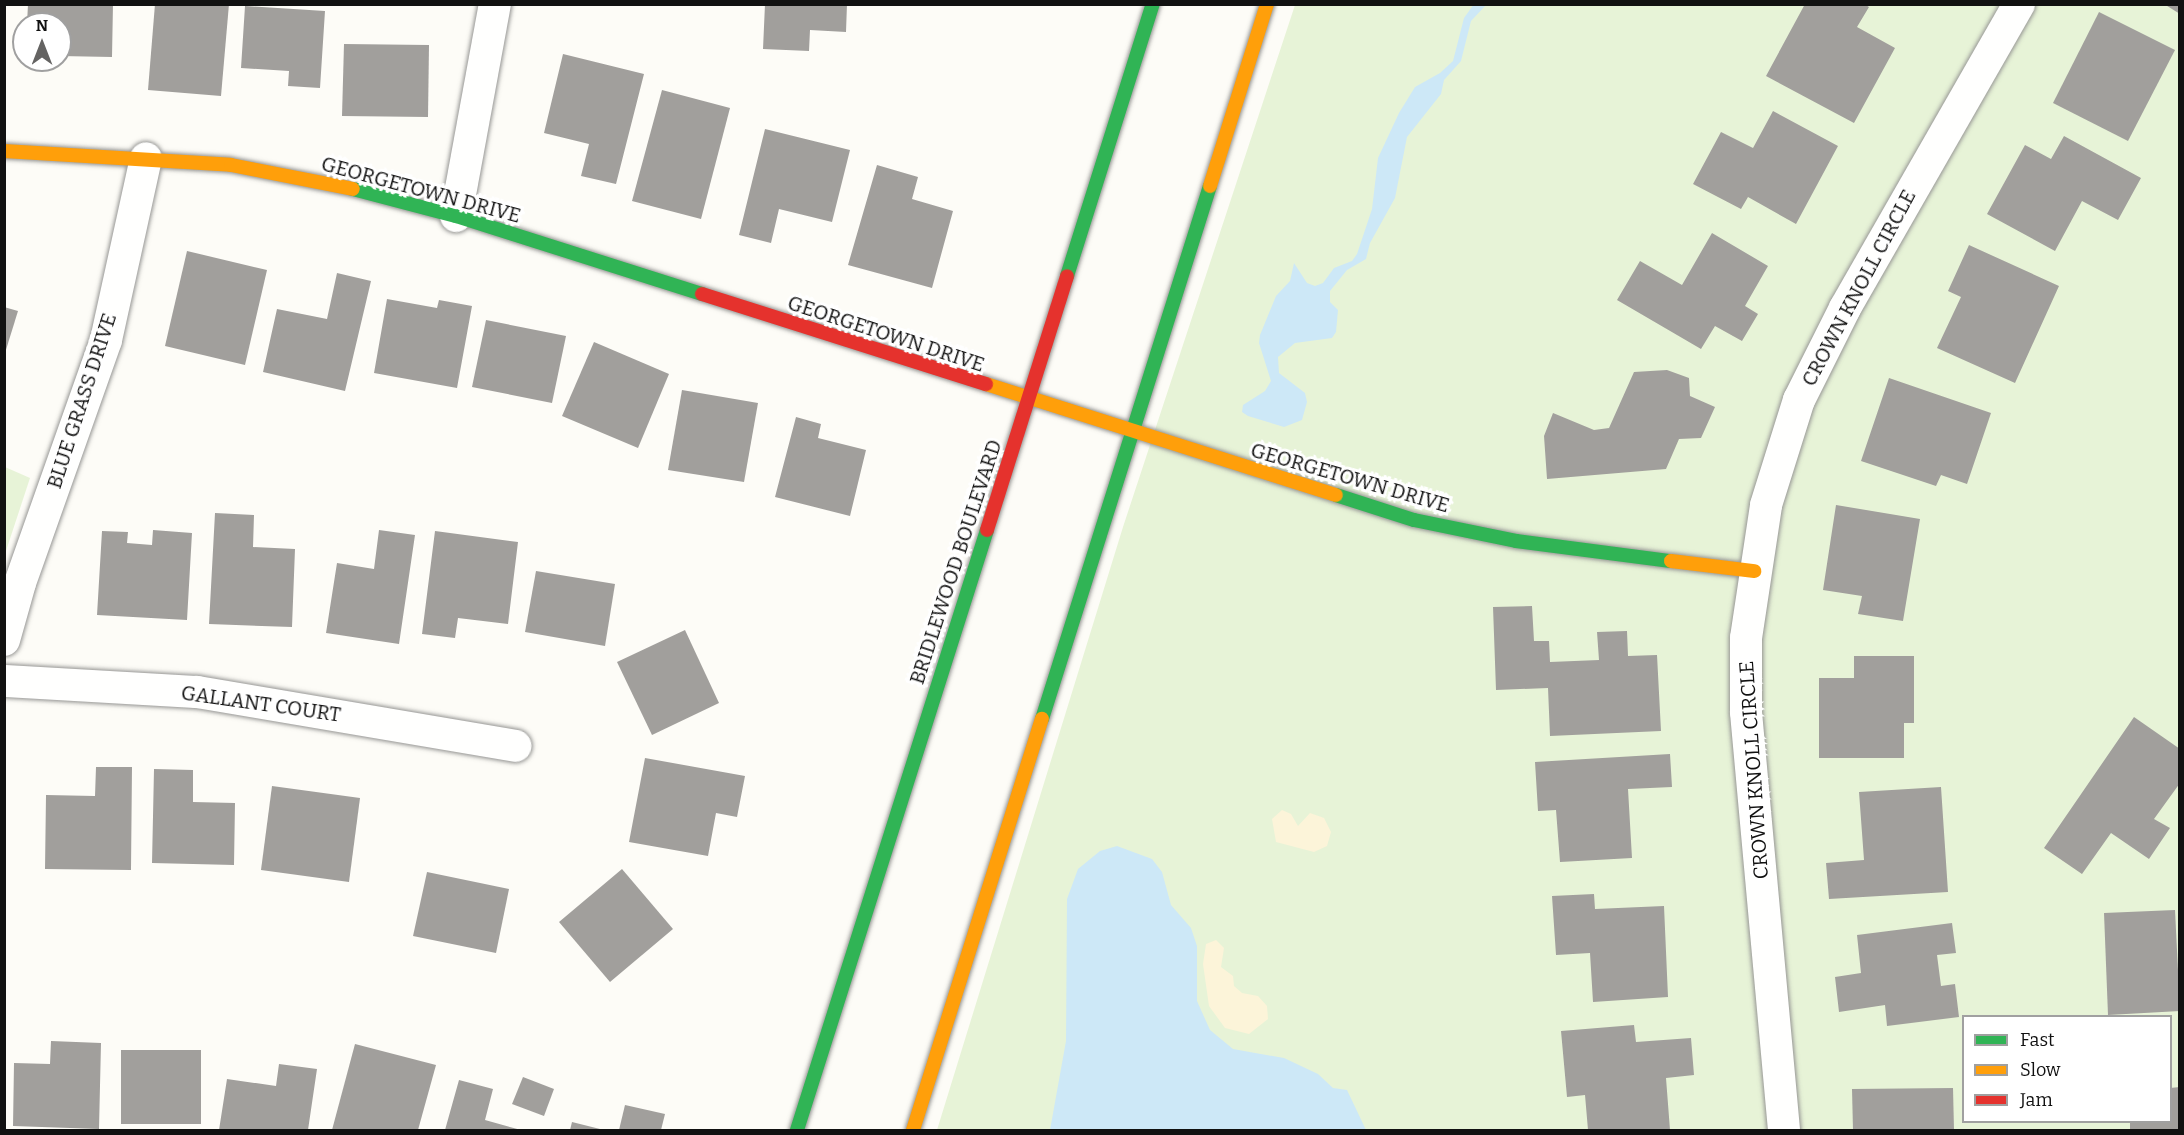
<!DOCTYPE html>
<html>
<head>
<meta charset="utf-8">
<style>
	body { margin:0 }
	#map { position:relative; width:2184px; height:1135px; overflow:hidden; background:#fdfcf7; font-family:Bitter,serif }
	div>[style] { position:absolute }
	.green>* { inset:0; background:#e7f3d7 }
	.sand>* { inset:0; background:#fcf4d9 }
	.water>* { inset:0; background:#cde8f7 }
	.building>* { inset:0; background:#a19f9c }
	.roads { filter:drop-shadow(0 0 2px #979795) drop-shadow(0 0 2px #979795) }
	.street>* { height:32px; margin:-16px; padding:0 16px; transform-origin:16px; border-radius:16px; background:#fffffe }
	.fast>* { height:14px; margin:-7px; padding:0 7px; transform-origin:7px; border-radius:7px; background:#30b455 }
	.slow>* { height:14px; margin:-7px; padding:0 7px; transform-origin:7px; border-radius:7px; background:#ff9f0a }
	.jam>* { height:14px; margin:-7px; padding:0 7px; transform-origin:7px; border-radius:7px; background:#e5322d }
	span { translate:-50% -50%; white-space:nowrap; text-align:center; line-height:1.15; -webkit-text-stroke:6px #fff; paint-order:stroke }
	.street-label { font-size:20px; color:#111 }
	.frame { position:absolute; inset:0; border:6px solid #111; pointer-events:none }
	.legend { position:absolute; left:1962px; top:1015px; width:210px; height:108px; box-sizing:border-box; background:#fff; border:2px solid #a0a0a0; margin:0; padding:8px 10px; list-style:none; font-size:18px; color:#111 }
	.legend li { display:flex; align-items:center; gap:12px; height:30px }
	.legend b { width:30px; border:2px solid #a0a0a0 }
	.north { position:absolute; left:12px; top:12px; width:60px; height:60px; box-sizing:border-box; background:#fff; border:2px solid #a0a0a0; border-radius:50%; rotate:0deg; font-size:16px; font-weight:700; line-height:24px; text-align:center; color:#111 }
	.north::after { content:''; display:block; margin:auto; width:21px; height:27px; background:#646362; clip-path:polygon(50% 0,100% 100%,50% 72%,0 100%) }
</style>
</head>
<body>
<div id="map">
	<div class="green">
		<i style="clip-path:polygon(evenodd,1295px 5px,2179px 5px,2179px 1130px,937px 1130px,1123px 527px,1295px 5px,1964px 1016px,2170px 1016px,2170px 1122px,1964px 1122px,1964px 1016px)"></i>
		<i style="clip-path:polygon(5px 467px,30px 478px,5px 554px)"></i>
	</div>
	<div class="sand">
		<i style="clip-path:polygon(1282px 810px,1291px 814px,1298px 826px,1310px 813px,1324px 818px,1331px 832px,1327px 846px,1314px 852px,1276px 842px,1272px 819px)"></i>
		<i style="clip-path:polygon(1216px 940px,1224px 948px,1221px 967px,1233px 976px,1234px 986px,1242px 993px,1258px 996px,1267px 1006px,1268px 1019px,1249px 1034px,1225px 1028px,1209px 1006px,1203px 964px,1206px 944px)"></i>
	</div>
	<div class="water">
		<i style="clip-path:polygon(1474px 4px,1486px 5px,1471px 21px,1461px 61px,1444px 80px,1441px 94px,1407px 137px,1395px 198px,1370px 243px,1366px 259px,1347px 270px,1330px 291px,1330px 302px,1338px 310px,1336px 332px,1332px 338px,1295px 343px,1278px 357px,1279px 373px,1305px 393px,1307px 402px,1302px 420px,1284px 427px,1248px 416px,1242px 412px,1243px 405px,1265px 391px,1271px 381px,1259px 343px,1260px 335px,1276px 296px,1290px 281px,1294px 263px,1307px 283px,1315px 286px,1323px 283px,1334px 268px,1352px 261px,1357px 254px,1372px 209px,1378px 158px,1399px 113px,1415px 87px,1440px 73px,1453px 61px,1464px 18px)"></i>
		<i style="clip-path:polygon(1117px 846px,1152px 859px,1162px 872px,1171px 905px,1191px 928px,1197px 946px,1197px 1001px,1210px 1030px,1233px 1049px,1284px 1058px,1318px 1074px,1333px 1088px,1347px 1090px,1366px 1130px,1050px 1130px,1066px 1041px,1067px 899px,1078px 869px,1100px 851px)"></i>
	</div>
	<div class="building">
		<i style="clip-path:polygon(28px 4px,113px 4px,112px 57px,60px 56px,60px 24px,27px 24px)"></i>
		<i style="clip-path:polygon(155px 4px,229px 4px,221px 96px,148px 90px)"></i>
		<i style="clip-path:polygon(765px 4px,847px 4px,846px 32px,810px 30px,809px 51px,763px 49px)"></i>
		<i style="clip-path:polygon(1805px 4px,1864px 4px,1869px 7px,1857px 27px,1895px 48px,1854px 123px,1766px 76px)"></i>
		<i style="clip-path:polygon(2164px 4px,2180px 4px,2180px 14px)"></i>
		<i style="clip-path:polygon(245px 6px,325px 11px,320px 88px,288px 86px,289px 71px,241px 68px)"></i>
		<i style="clip-path:polygon(2099px 12px,2175px 50px,2128px 141px,2053px 103px)"></i>
		<i style="clip-path:polygon(344px 44px,429px 45px,428px 117px,342px 116px)"></i>
		<i style="clip-path:polygon(563px 54px,644px 74px,616px 184px,581px 176px,589px 144px,544px 133px)"></i>
		<i style="clip-path:polygon(662px 90px,730px 108px,701px 219px,632px 201px)"></i>
		<i style="clip-path:polygon(1773px 111px,1838px 146px,1796px 224px,1748px 197px,1741px 209px,1693px 184px,1721px 132px,1753px 148px)"></i>
		<i style="clip-path:polygon(765px 129px,850px 150px,832px 222px,779px 209px,771px 243px,739px 235px)"></i>
		<i style="clip-path:polygon(2064px 136px,2141px 178px,2118px 220px,2082px 201px,2055px 251px,1987px 214px,2025px 145px,2051px 159px)"></i>
		<i style="clip-path:polygon(877px 165px,918px 177px,912px 199px,953px 211px,932px 288px,848px 265px)"></i>
		<i style="clip-path:polygon(1712px 233px,1768px 266px,1745px 306px,1758px 314px,1742px 341px,1715px 326px,1701px 349px,1617px 300px,1640px 261px,1682px 285px)"></i>
		<i style="clip-path:polygon(1969px 245px,2059px 286px,2015px 383px,1937px 348px,1961px 297px,1948px 291px)"></i>
		<i style="clip-path:polygon(187px 251px,267px 270px,245px 365px,165px 346px)"></i>
		<i style="clip-path:polygon(337px 273px,371px 281px,345px 391px,263px 372px,277px 309px,327px 319px)"></i>
		<i style="clip-path:polygon(387px 299px,437px 308px,439px 300px,472px 306px,457px 388px,374px 373px)"></i>
		<i style="clip-path:polygon(4px 307px,18px 311px,5px 353px,4px 353px)"></i>
		<i style="clip-path:polygon(486px 320px,566px 336px,552px 403px,472px 387px)"></i>
		<i style="clip-path:polygon(594px 342px,669px 374px,638px 448px,562px 416px)"></i>
		<i style="clip-path:polygon(1667px 370px,1689px 378px,1690px 396px,1715px 407px,1701px 438px,1679px 439px,1666px 469px,1547px 479px,1544px 436px,1553px 413px,1594px 430px,1609px 428px,1634px 372px)"></i>
		<i style="clip-path:polygon(1889px 378px,1991px 413px,1967px 484px,1941px 475px,1936px 486px,1861px 461px)"></i>
		<i style="clip-path:polygon(682px 390px,758px 403px,744px 482px,668px 470px)"></i>
		<i style="clip-path:polygon(796px 417px,821px 424px,818px 438px,866px 450px,850px 516px,775px 497px)"></i>
		<i style="clip-path:polygon(1836px 505px,1920px 519px,1903px 621px,1858px 614px,1862px 596px,1823px 590px)"></i>
		<i style="clip-path:polygon(215px 513px,254px 515px,253px 547px,295px 549px,292px 627px,209px 624px)"></i>
		<i style="clip-path:polygon(153px 530px,192px 533px,187px 620px,97px 615px,102px 531px,128px 532px,127px 543px,152px 545px)"></i>
		<i style="clip-path:polygon(379px 530px,415px 535px,399px 644px,326px 633px,337px 563px,374px 569px)"></i>
		<i style="clip-path:polygon(435px 531px,518px 542px,508px 624px,458px 618px,455px 638px,422px 634px)"></i>
		<i style="clip-path:polygon(536px 571px,615px 584px,605px 646px,525px 632px)"></i>
		<i style="clip-path:polygon(1532px 606px,1534px 641px,1549px 641px,1550px 662px,1599px 660px,1597px 632px,1627px 631px,1628px 656px,1657px 655px,1661px 731px,1550px 736px,1548px 688px,1496px 690px,1493px 607px)"></i>
		<i style="clip-path:polygon(685px 630px,719px 703px,652px 735px,617px 662px)"></i>
		<i style="clip-path:polygon(1854px 656px,1914px 656px,1914px 723px,1904px 723px,1904px 758px,1819px 758px,1819px 678px,1854px 678px)"></i>
		<i style="clip-path:polygon(2134px 717px,2180px 749px,2180px 783px,2154px 819px,2170px 828px,2149px 859px,2111px 833px,2082px 874px,2044px 848px)"></i>
		<i style="clip-path:polygon(1670px 754px,1672px 787px,1628px 789px,1632px 858px,1560px 862px,1556px 810px,1538px 811px,1535px 762px)"></i>
		<i style="clip-path:polygon(645px 758px,745px 776px,737px 817px,716px 813px,708px 856px,629px 842px)"></i>
		<i style="clip-path:polygon(96px 767px,132px 767px,131px 870px,45px 869px,46px 795px,95px 796px)"></i>
		<i style="clip-path:polygon(154px 769px,193px 770px,193px 802px,235px 803px,234px 865px,152px 863px)"></i>
		<i style="clip-path:polygon(272px 786px,360px 798px,349px 882px,261px 870px)"></i>
		<i style="clip-path:polygon(1941px 787px,1948px 892px,1829px 899px,1826px 863px,1864px 860px,1859px 792px)"></i>
		<i style="clip-path:polygon(622px 869px,673px 929px,610px 982px,559px 922px)"></i>
		<i style="clip-path:polygon(427px 872px,509px 889px,496px 953px,413px 936px)"></i>
		<i style="clip-path:polygon(1594px 894px,1595px 909px,1664px 906px,1668px 997px,1593px 1002px,1590px 953px,1556px 955px,1552px 896px)"></i>
		<i style="clip-path:polygon(2175px 910px,2180px 1011px,2108px 1015px,2104px 913px)"></i>
		<i style="clip-path:polygon(1952px 923px,1956px 953px,1937px 955px,1941px 986px,1955px 984px,1959px 1017px,1887px 1026px,1885px 1005px,1839px 1012px,1835px 977px,1861px 973px,1857px 935px)"></i>
		<i style="clip-path:polygon(1634px 1025px,1636px 1042px,1691px 1038px,1694px 1075px,1666px 1078px,1670px 1130px,1588px 1130px,1585px 1095px,1567px 1097px,1561px 1031px)"></i>
		<i style="clip-path:polygon(51px 1041px,101px 1043px,99px 1129px,13px 1126px,14px 1063px,50px 1064px)"></i>
		<i style="clip-path:polygon(355px 1044px,436px 1065px,418px 1130px,332px 1130px)"></i>
		<i style="clip-path:polygon(121px 1050px,201px 1050px,201px 1124px,121px 1124px)"></i>
		<i style="clip-path:polygon(279px 1064px,317px 1069px,308px 1130px,219px 1130px,227px 1079px,276px 1086px)"></i>
		<i style="clip-path:polygon(523px 1077px,554px 1089px,544px 1116px,512px 1104px)"></i>
		<i style="clip-path:polygon(459px 1080px,493px 1089px,485px 1120px,521px 1130px,445px 1130px)"></i>
		<i style="clip-path:polygon(2180px 1087px,2180px 1130px,2130px 1130px,2130px 1122px,2170px 1122px,2170px 1088px)"></i>
		<i style="clip-path:polygon(1953px 1088px,1954px 1130px,1853px 1130px,1852px 1089px)"></i>
		<i style="clip-path:polygon(625px 1105px,665px 1114px,661px 1130px,619px 1130px)"></i>
		<i style="clip-path:polygon(572px 1122px,604px 1130px,570px 1130px)"></i>
	</div>
	<div class="roads">
		<div class="street">
			<i style="left:456px;top:216px;width:216px;rotate:-79.6deg"></i>
			<i style="left:4px;top:640px;width:59px;rotate:-74.3deg"></i>
			<i style="left:20px;top:583px;width:258px;rotate:-70.5deg"></i>
			<i style="left:106px;top:340px;width:186px;rotate:-77.6deg"></i>
			<i style="left:4px;top:681px;width:193px;rotate:3.3deg"></i>
			<i style="left:197px;top:692px;width:323px;rotate:9.6deg"></i>
			<i style="left:1784px;top:1130px;width:420px;rotate:-95.2deg"></i>
			<i style="left:1746px;top:712px;width:74px;rotate:-90deg"></i>
			<i style="left:1746px;top:638px;width:134px;rotate:-81.4deg"></i>
			<i style="left:1766px;top:505px;width:110px;rotate:-72.6deg"></i>
			<i style="left:1799px;top:400px;width:103px;rotate:-63.4deg"></i>
			<i style="left:1845px;top:308px;width:350px;rotate:-60.2deg"></i>
		</div>
		<div class="fast">
			<i style="left:353px;top:189px;width:106px;rotate:14.7deg"></i>
			<i style="left:456px;top:216px;width:258px;rotate:17.6deg"></i>
			<i style="left:1067px;top:276px;width:285px;rotate:-72.5deg"></i>
			<i style="left:1336px;top:495px;width:82px;rotate:17.8deg"></i>
			<i style="left:1414px;top:520px;width:104px;rotate:11.6deg"></i>
			<i style="left:1516px;top:541px;width:156px;rotate:7.4deg"></i>
			<i style="left:1042px;top:719px;width:559px;rotate:-72.51deg"></i>
			<i style="left:797px;top:1130px;width:629px;rotate:-72.43deg"></i>
		</div>
		<div class="slow">
			<i style="left:4px;top:151px;width:227px;rotate:3.5deg"></i>
			<i style="left:231px;top:165px;width:124px;rotate:11.1deg"></i>
			<i style="left:1210px;top:186px;width:191px;rotate:-72.6deg"></i>
			<i style="left:986px;top:384px;width:367px;rotate:17.6deg"></i>
			<i style="left:1671px;top:561px;width:84px;rotate:6.9deg"></i>
			<i style="left:913px;top:1130px;width:431px;rotate:-72.6deg"></i>
		</div>
		<div class="jam">
			<i style="left:702px;top:294px;width:298px;rotate:17.6deg"></i>
			<i style="left:987px;top:530px;width:266px;rotate:-72.5deg"></i>
		</div>
	</div>
	<div class="street-label">
		<span style="left:421px;top:190px;rotate:15deg">GEORGETOWN DRIVE</span>
		<span style="left:1859px;top:288px;rotate:-62deg">CROWN KNOLL CIRCLE</span>
		<span style="left:886px;top:334px;rotate:18deg">GEORGETOWN DRIVE</span>
		<span style="left:82px;top:401px;rotate:-72deg">BLUE GRASS DRIVE</span>
		<span style="left:1350px;top:478px;rotate:16deg">GEORGETOWN DRIVE</span>
		<span style="left:956px;top:562px;rotate:-72deg">BRIDLEWOOD BOULEVARD</span>
		<span style="left:261px;top:704px;rotate:8deg">GALLANT COURT</span>
		<span style="left:1754px;top:770px;rotate:-94deg">CROWN KNOLL CIRCLE</span>
	</div>
	<div class="frame"></div>
	<ul class="legend">
	<li><b style="height:8px;background:#30b455"></b>Fast</li>
	<li><b style="height:8px;background:#ff9f0a"></b>Slow</li>
	<li><b style="height:8px;background:#e5322d"></b>Jam</li>
	</ul>
	<div class="north">N</div>
</div>
</body>
</html>
